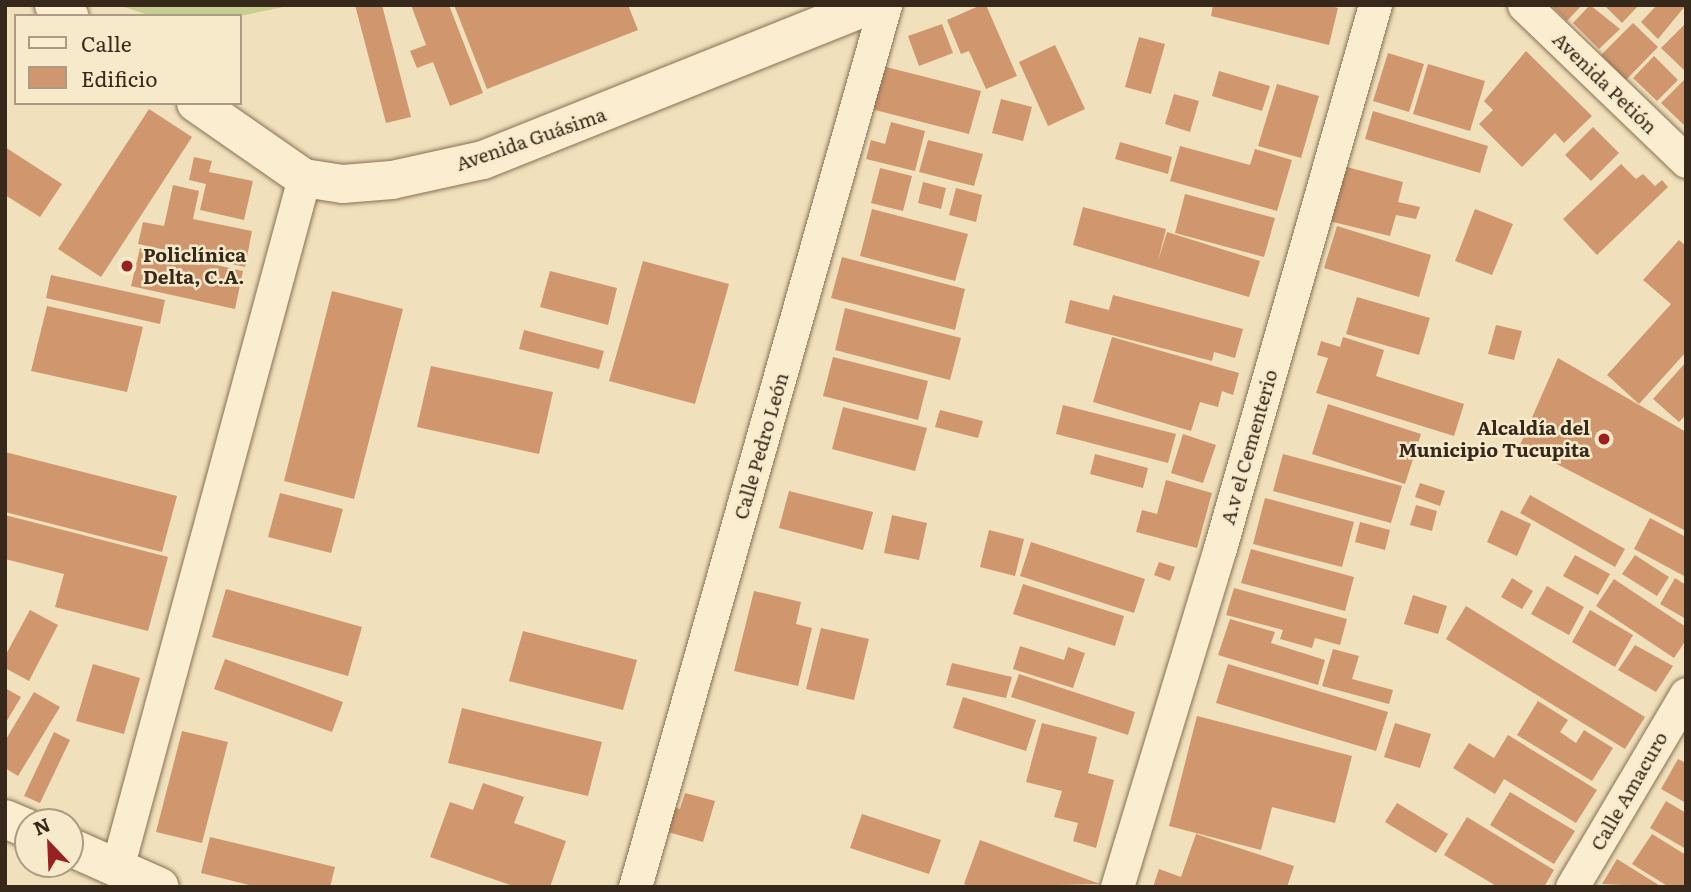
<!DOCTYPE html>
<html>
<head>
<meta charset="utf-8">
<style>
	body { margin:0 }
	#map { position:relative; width:1691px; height:892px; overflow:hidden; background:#f0e0bb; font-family:Literata,serif }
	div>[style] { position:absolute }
	.green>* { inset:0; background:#c7ce8f }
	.building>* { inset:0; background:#d0976f }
	.roads { filter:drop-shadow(0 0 2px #887054) drop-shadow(0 0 2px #887054) }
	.street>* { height:33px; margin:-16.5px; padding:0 16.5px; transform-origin:16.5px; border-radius:16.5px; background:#fbedcf }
	.secondary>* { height:38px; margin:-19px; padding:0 19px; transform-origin:19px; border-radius:19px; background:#fbedcf }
	.dots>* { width:19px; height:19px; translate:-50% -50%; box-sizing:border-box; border:4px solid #f7eacb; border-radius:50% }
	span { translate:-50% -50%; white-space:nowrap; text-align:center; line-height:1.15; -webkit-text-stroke:5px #f7eacb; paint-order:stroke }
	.street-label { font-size:19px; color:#36281a }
	.poi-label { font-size:19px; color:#36281a; font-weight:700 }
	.left { translate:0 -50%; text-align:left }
	.right { translate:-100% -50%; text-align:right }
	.frame { position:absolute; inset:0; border:7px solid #36281a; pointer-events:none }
	.legend { position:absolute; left:14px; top:14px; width:228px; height:91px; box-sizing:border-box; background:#f7eacb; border:2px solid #aa9c84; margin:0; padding:9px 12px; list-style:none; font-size:21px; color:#36281a }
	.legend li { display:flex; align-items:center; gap:14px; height:35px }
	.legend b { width:35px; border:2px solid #aa9c84 }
	.north { position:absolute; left:14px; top:808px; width:70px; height:70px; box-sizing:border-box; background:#f7eacb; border:2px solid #aa9c84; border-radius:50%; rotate:337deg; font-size:19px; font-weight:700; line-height:28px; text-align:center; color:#36281a }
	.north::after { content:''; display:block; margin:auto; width:24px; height:32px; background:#9a2122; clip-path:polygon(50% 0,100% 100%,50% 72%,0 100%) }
</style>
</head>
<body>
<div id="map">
	<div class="green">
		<i style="clip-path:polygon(119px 5px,293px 5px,240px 16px,145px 14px)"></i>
	</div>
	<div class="building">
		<i style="clip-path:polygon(355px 5px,382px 5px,411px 117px,386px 123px)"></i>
		<i style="clip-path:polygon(411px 5px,449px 5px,483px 93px,450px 106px,433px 62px,417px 68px,410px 51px,426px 45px)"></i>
		<i style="clip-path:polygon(454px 5px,628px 5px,638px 30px,487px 89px)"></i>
		<i style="clip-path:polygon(981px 5px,986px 5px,1017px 76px,986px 89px,969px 51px,961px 54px,947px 20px)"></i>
		<i style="clip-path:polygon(1213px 5px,1328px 5px,1338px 8px,1329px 45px,1211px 16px)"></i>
		<i style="clip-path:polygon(1551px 5px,1582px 5px,1567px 21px)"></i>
		<i style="clip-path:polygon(1590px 5px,1620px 29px,1599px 49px,1573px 23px)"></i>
		<i style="clip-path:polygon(1604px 5px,1639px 5px,1622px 23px)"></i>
		<i style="clip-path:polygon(1657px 5px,1686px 5px,1658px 39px,1641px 22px)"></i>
		<i style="clip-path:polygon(1633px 23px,1658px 47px,1626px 80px,1601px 55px)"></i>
		<i style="clip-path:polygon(1686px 23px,1686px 69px,1684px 70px,1661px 48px)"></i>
		<i style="clip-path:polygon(942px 24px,953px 53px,919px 66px,908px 36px)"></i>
		<i style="clip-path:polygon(1139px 37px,1165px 44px,1151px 94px,1125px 87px)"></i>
		<i style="clip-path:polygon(1055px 45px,1085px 109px,1048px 126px,1019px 62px)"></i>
		<i style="clip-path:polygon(1526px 51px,1592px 116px,1564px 143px,1555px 133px,1522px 167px,1479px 124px,1493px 110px,1484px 101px)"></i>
		<i style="clip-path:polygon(1388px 53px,1424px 64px,1409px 112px,1373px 101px)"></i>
		<i style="clip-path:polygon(1654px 56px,1678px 80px,1657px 101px,1633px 78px)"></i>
		<i style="clip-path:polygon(1428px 64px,1485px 81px,1470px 131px,1413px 114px)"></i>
		<i style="clip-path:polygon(882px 66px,981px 91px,969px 134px,871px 109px)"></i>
		<i style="clip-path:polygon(1219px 71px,1270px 86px,1262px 111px,1212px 96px)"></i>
		<i style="clip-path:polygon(1686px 78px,1686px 127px,1661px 103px)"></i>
		<i style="clip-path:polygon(1277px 84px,1319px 96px,1301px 158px,1258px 146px)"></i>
		<i style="clip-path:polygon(1174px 94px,1199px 101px,1190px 132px,1165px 124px)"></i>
		<i style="clip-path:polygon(1001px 99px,1032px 107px,1023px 141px,992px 133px)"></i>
		<i style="clip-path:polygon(149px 109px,192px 137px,101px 277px,58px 249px)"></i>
		<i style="clip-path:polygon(1373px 111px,1488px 146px,1480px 173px,1365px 139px)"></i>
		<i style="clip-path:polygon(891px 122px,925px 131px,915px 171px,866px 159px,871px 140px,885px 144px)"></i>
		<i style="clip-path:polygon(1593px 127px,1619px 153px,1591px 181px,1565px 155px)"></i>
		<i style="clip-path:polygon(928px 140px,983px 154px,974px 186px,919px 172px)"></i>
		<i style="clip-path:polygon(1120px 142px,1172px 157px,1168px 174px,1115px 159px)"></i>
		<i style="clip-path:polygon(1180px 146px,1250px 165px,1255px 149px,1292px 160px,1277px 211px,1170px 181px)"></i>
		<i style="clip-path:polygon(5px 147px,62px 184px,40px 217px,5px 195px)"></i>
		<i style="clip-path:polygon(194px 157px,212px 161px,209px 172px,253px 181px,244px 220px,200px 210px,206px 184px,189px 180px)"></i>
		<i style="clip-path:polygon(1621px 164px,1636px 179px,1643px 174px,1655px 186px,1662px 180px,1668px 187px,1597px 255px,1563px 219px)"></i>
		<i style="clip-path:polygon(1347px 167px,1403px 182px,1398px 202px,1420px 207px,1416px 219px,1396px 215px,1390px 236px,1329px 221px)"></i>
		<i style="clip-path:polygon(880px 168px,912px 176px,903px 211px,871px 203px)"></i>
		<i style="clip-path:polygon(923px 182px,946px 188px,941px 209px,918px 203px)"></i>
		<i style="clip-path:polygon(173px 185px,199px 191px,193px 219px,252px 231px,245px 267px,138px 244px,143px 222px,164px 226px)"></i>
		<i style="clip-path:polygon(956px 188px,982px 195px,976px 222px,949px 215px)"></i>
		<i style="clip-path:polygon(1185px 194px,1275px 218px,1264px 257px,1175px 233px)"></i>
		<i style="clip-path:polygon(1083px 207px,1166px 229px,1158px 261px,1167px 232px,1260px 261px,1249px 297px,1073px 245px)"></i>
		<i style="clip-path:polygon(872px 209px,968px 234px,955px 281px,860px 256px)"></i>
		<i style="clip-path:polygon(1475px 209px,1513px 224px,1492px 275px,1455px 261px)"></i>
		<i style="clip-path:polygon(1337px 226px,1431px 255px,1419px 297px,1324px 268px)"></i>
		<i style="clip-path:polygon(1679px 240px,1686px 246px,1686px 352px,1639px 404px,1607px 375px,1671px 304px,1643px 280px)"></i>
		<i style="clip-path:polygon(140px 248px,243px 271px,235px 309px,131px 286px)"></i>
		<i style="clip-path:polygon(842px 257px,965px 289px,955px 330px,831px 298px)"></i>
		<i style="clip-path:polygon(643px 261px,729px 284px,695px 404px,609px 381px)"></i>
		<i style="clip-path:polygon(550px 271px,617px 288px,608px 325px,540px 307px)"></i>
		<i style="clip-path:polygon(51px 275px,165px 300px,160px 324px,46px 298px)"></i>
		<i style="clip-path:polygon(332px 291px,403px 309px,354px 499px,284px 481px)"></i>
		<i style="clip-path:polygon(1113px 295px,1243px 329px,1235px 358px,1214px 352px,1212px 361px,1065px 323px,1070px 300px,1109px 310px)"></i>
		<i style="clip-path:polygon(1357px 297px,1430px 318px,1419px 355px,1346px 334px)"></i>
		<i style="clip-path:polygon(47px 306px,143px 327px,127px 392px,31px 371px)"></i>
		<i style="clip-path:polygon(845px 308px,961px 338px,950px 380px,835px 350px)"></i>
		<i style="clip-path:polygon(1496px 325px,1522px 331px,1514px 360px,1488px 354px)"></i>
		<i style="clip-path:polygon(524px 330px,604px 351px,599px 369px,519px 349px)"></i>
		<i style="clip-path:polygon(1112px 337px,1239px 373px,1233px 395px,1222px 391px,1218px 407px,1200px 402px,1191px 431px,1093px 402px)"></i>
		<i style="clip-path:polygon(1343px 337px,1384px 350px,1376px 376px,1464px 404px,1454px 436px,1316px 393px,1328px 358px,1317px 355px,1321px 341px,1340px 347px)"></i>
		<i style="clip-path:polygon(833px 357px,928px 381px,918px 420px,823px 396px)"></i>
		<i style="clip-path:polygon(1558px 358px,1686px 432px,1686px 531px,1520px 445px)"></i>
		<i style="clip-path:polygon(1686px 362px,1686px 415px,1679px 422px,1653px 399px)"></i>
		<i style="clip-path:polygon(431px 366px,553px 392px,539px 454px,417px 427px)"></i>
		<i style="clip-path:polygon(1328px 404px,1421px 434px,1405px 484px,1312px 454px)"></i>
		<i style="clip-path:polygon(1063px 405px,1176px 434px,1168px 463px,1056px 434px)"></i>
		<i style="clip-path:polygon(843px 407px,927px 428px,915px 471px,832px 449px)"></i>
		<i style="clip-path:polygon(940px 410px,983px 421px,978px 438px,935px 427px)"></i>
		<i style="clip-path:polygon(1183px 434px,1216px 445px,1203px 483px,1171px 473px)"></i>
		<i style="clip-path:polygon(5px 452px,177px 496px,162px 552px,5px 512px)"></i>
		<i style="clip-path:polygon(1095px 454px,1148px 468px,1143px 488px,1090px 474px)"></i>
		<i style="clip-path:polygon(1283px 454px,1402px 486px,1391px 523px,1273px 491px)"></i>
		<i style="clip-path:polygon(1166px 480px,1212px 493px,1197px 548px,1136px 532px,1142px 510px,1157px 514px)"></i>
		<i style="clip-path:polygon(1420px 483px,1445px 491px,1440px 506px,1415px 497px)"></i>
		<i style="clip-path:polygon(789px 491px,873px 512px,863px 550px,779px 528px)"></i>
		<i style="clip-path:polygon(280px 493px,343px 509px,331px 553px,268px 537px)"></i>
		<i style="clip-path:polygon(1530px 495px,1625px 549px,1615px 567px,1520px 513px)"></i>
		<i style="clip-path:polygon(1265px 498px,1354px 522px,1342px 567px,1253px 544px)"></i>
		<i style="clip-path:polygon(1416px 505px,1437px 511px,1432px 531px,1410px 525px)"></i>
		<i style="clip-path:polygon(1501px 510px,1531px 524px,1517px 556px,1487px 542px)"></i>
		<i style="clip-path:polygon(5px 515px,168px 557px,148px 631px,55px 607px,64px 574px,5px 559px)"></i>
		<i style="clip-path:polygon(892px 515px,927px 523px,919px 560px,884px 553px)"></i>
		<i style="clip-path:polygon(1650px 518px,1686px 537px,1686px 577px,1634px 549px)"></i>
		<i style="clip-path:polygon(1360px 522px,1390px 530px,1385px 550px,1355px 542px)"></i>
		<i style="clip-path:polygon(989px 530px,1024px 539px,1015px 576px,980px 567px)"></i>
		<i style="clip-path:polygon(1031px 542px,1145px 579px,1134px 613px,1020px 576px)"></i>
		<i style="clip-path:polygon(1251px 549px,1354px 577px,1345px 611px,1241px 583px)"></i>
		<i style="clip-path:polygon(1575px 555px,1610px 574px,1598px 595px,1563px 576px)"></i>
		<i style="clip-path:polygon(1635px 555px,1669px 577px,1657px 596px,1622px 574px)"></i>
		<i style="clip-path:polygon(1159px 562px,1175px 567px,1170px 581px,1154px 575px)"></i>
		<i style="clip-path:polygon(1512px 578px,1533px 591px,1522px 609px,1501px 597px)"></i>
		<i style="clip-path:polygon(1675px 578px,1686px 585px,1686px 619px,1660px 604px)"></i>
		<i style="clip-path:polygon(1614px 579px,1686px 627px,1686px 640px,1674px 658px,1596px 606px)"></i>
		<i style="clip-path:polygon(1023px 584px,1124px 616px,1115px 646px,1013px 614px)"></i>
		<i style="clip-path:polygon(1547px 586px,1584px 607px,1569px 635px,1531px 614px)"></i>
		<i style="clip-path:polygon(1234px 588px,1347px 619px,1340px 645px,1315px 638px,1312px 648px,1280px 639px,1283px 630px,1226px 615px)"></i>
		<i style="clip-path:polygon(226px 589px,362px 627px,348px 676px,212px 637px)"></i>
		<i style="clip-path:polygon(754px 591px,801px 602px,796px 624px,812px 628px,798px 686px,734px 671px)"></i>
		<i style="clip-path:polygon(1413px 595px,1447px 606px,1438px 634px,1404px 624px)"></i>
		<i style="clip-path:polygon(1466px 606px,1645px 717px,1625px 749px,1446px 639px)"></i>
		<i style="clip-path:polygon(30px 610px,58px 625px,29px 681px,5px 668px,5px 656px)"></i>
		<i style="clip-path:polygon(1590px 610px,1633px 635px,1615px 667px,1572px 642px)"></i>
		<i style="clip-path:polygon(1230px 619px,1275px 632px,1271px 643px,1325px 660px,1318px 685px,1218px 655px)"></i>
		<i style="clip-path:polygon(821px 628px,869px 639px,854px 700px,806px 689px)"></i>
		<i style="clip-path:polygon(523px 631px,637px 660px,623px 710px,509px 681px)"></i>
		<i style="clip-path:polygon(1635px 645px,1673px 666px,1656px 692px,1618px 670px)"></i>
		<i style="clip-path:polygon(1020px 646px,1064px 660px,1068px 647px,1085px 653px,1073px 688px,1013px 669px)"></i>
		<i style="clip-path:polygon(1333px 649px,1359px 656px,1352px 679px,1393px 690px,1389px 704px,1322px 686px)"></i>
		<i style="clip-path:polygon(225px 659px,343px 702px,332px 732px,214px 689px)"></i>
		<i style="clip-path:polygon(952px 663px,1012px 677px,1006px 698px,946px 685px)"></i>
		<i style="clip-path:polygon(93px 664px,140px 678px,124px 734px,76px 721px)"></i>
		<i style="clip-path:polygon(1228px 664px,1388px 712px,1376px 751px,1216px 703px)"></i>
		<i style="clip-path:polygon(1019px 674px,1135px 712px,1128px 735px,1011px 697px)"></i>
		<i style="clip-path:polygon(5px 688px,21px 697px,5px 724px)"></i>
		<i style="clip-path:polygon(34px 692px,60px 707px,18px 776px,5px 768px,5px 741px)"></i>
		<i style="clip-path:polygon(963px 697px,1036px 720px,1026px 751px,953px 728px)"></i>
		<i style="clip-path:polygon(1538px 701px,1568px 720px,1560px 732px,1576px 743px,1584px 730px,1613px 748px,1592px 781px,1517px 735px)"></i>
		<i style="clip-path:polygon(462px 708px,602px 742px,588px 796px,448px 763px)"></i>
		<i style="clip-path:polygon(1197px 716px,1352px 756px,1335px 823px,1272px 807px,1261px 850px,1169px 826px)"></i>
		<i style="clip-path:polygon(1042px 723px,1097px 737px,1088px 773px,1114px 780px,1096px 848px,1073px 841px,1078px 823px,1054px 817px,1062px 791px,1026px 782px)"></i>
		<i style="clip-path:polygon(1395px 723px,1431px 734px,1420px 768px,1384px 757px)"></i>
		<i style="clip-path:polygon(182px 731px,228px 742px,202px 843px,156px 832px)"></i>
		<i style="clip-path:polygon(54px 732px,70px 740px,40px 803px,24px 796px)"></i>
		<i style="clip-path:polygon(1508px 735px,1597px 790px,1576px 823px,1504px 779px,1495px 794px,1453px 768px,1469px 743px,1494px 758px)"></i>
		<i style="clip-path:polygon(1678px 759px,1686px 763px,1686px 803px,1661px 789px)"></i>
		<i style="clip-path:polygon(483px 783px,524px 797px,514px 823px,566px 841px,550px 887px,516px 887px,430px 857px,450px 802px,473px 810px)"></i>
		<i style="clip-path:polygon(1510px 792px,1575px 831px,1554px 864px,1490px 825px)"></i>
		<i style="clip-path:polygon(685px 793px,715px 801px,703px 842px,661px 830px,669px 806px,680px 809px)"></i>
		<i style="clip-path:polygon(1666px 801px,1686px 813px,1686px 849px,1650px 828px)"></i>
		<i style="clip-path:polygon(1397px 803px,1448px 834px,1436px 853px,1385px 822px)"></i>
		<i style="clip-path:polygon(862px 814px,941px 840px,929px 874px,850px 848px)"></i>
		<i style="clip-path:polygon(1467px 817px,1554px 870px,1544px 887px,1498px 887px,1444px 855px)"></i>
		<i style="clip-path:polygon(1196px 834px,1294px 866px,1287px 887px,1153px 887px,1159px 869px,1181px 877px)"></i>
		<i style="clip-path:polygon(1652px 834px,1686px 855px,1686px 887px,1669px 887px,1632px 864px)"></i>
		<i style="clip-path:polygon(210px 837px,335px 867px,330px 887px,257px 887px,201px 873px)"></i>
		<i style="clip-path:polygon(980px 840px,1100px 884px,972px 887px,964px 884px)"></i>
		<i style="clip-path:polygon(1617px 859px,1662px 887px,1602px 884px)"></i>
	</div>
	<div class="roads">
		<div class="street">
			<i style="left:1524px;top:5px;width:225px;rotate:43.9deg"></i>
			<i style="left:117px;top:868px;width:715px;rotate:-74.84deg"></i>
			<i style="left:635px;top:887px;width:917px;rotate:-74.17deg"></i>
			<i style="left:1117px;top:887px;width:354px;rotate:-73.1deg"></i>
			<i style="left:1220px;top:548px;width:565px;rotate:-74.07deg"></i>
			<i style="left:1572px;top:887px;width:224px;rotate:-59.4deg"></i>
		</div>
		<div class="secondary">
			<i style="left:54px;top:5px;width:19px;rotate:36deg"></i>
			<i style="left:196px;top:103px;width:131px;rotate:34.8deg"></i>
			<i style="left:304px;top:178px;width:39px;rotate:9deg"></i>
			<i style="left:343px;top:184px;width:49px;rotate:-4.7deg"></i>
			<i style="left:392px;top:180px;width:93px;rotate:-12.4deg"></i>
			<i style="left:483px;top:160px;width:418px;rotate:-21.8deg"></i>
			<i style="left:5px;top:819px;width:25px;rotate:23deg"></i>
			<i style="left:70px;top:847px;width:98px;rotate:24deg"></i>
		</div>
	</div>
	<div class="dots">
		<i style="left:127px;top:266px;background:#9a2122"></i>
		<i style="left:1604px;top:439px;background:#9a2122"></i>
	</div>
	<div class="street-label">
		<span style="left:1605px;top:83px;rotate:44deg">Avenida Petión</span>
		<span style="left:531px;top:139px;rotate:-19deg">Avenida Guásima</span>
		<span style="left:761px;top:446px;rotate:-74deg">Calle Pedro León</span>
		<span style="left:1249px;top:447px;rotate:-74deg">A.v el Cementerio</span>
		<span style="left:1629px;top:791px;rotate:-60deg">Calle Amacuro</span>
	</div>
	<div class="poi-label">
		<span class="left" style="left:143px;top:266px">Policlínica<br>Delta, C.A.</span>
		<span class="right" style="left:1590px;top:439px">Alcaldía del<br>Municipio Tucupita</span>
	</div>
	<div class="frame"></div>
	<ul class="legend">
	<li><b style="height:9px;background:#fbedcf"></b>Calle</li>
	<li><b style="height:19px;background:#d0976f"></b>Edificio</li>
	</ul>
	<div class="north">N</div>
</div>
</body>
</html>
